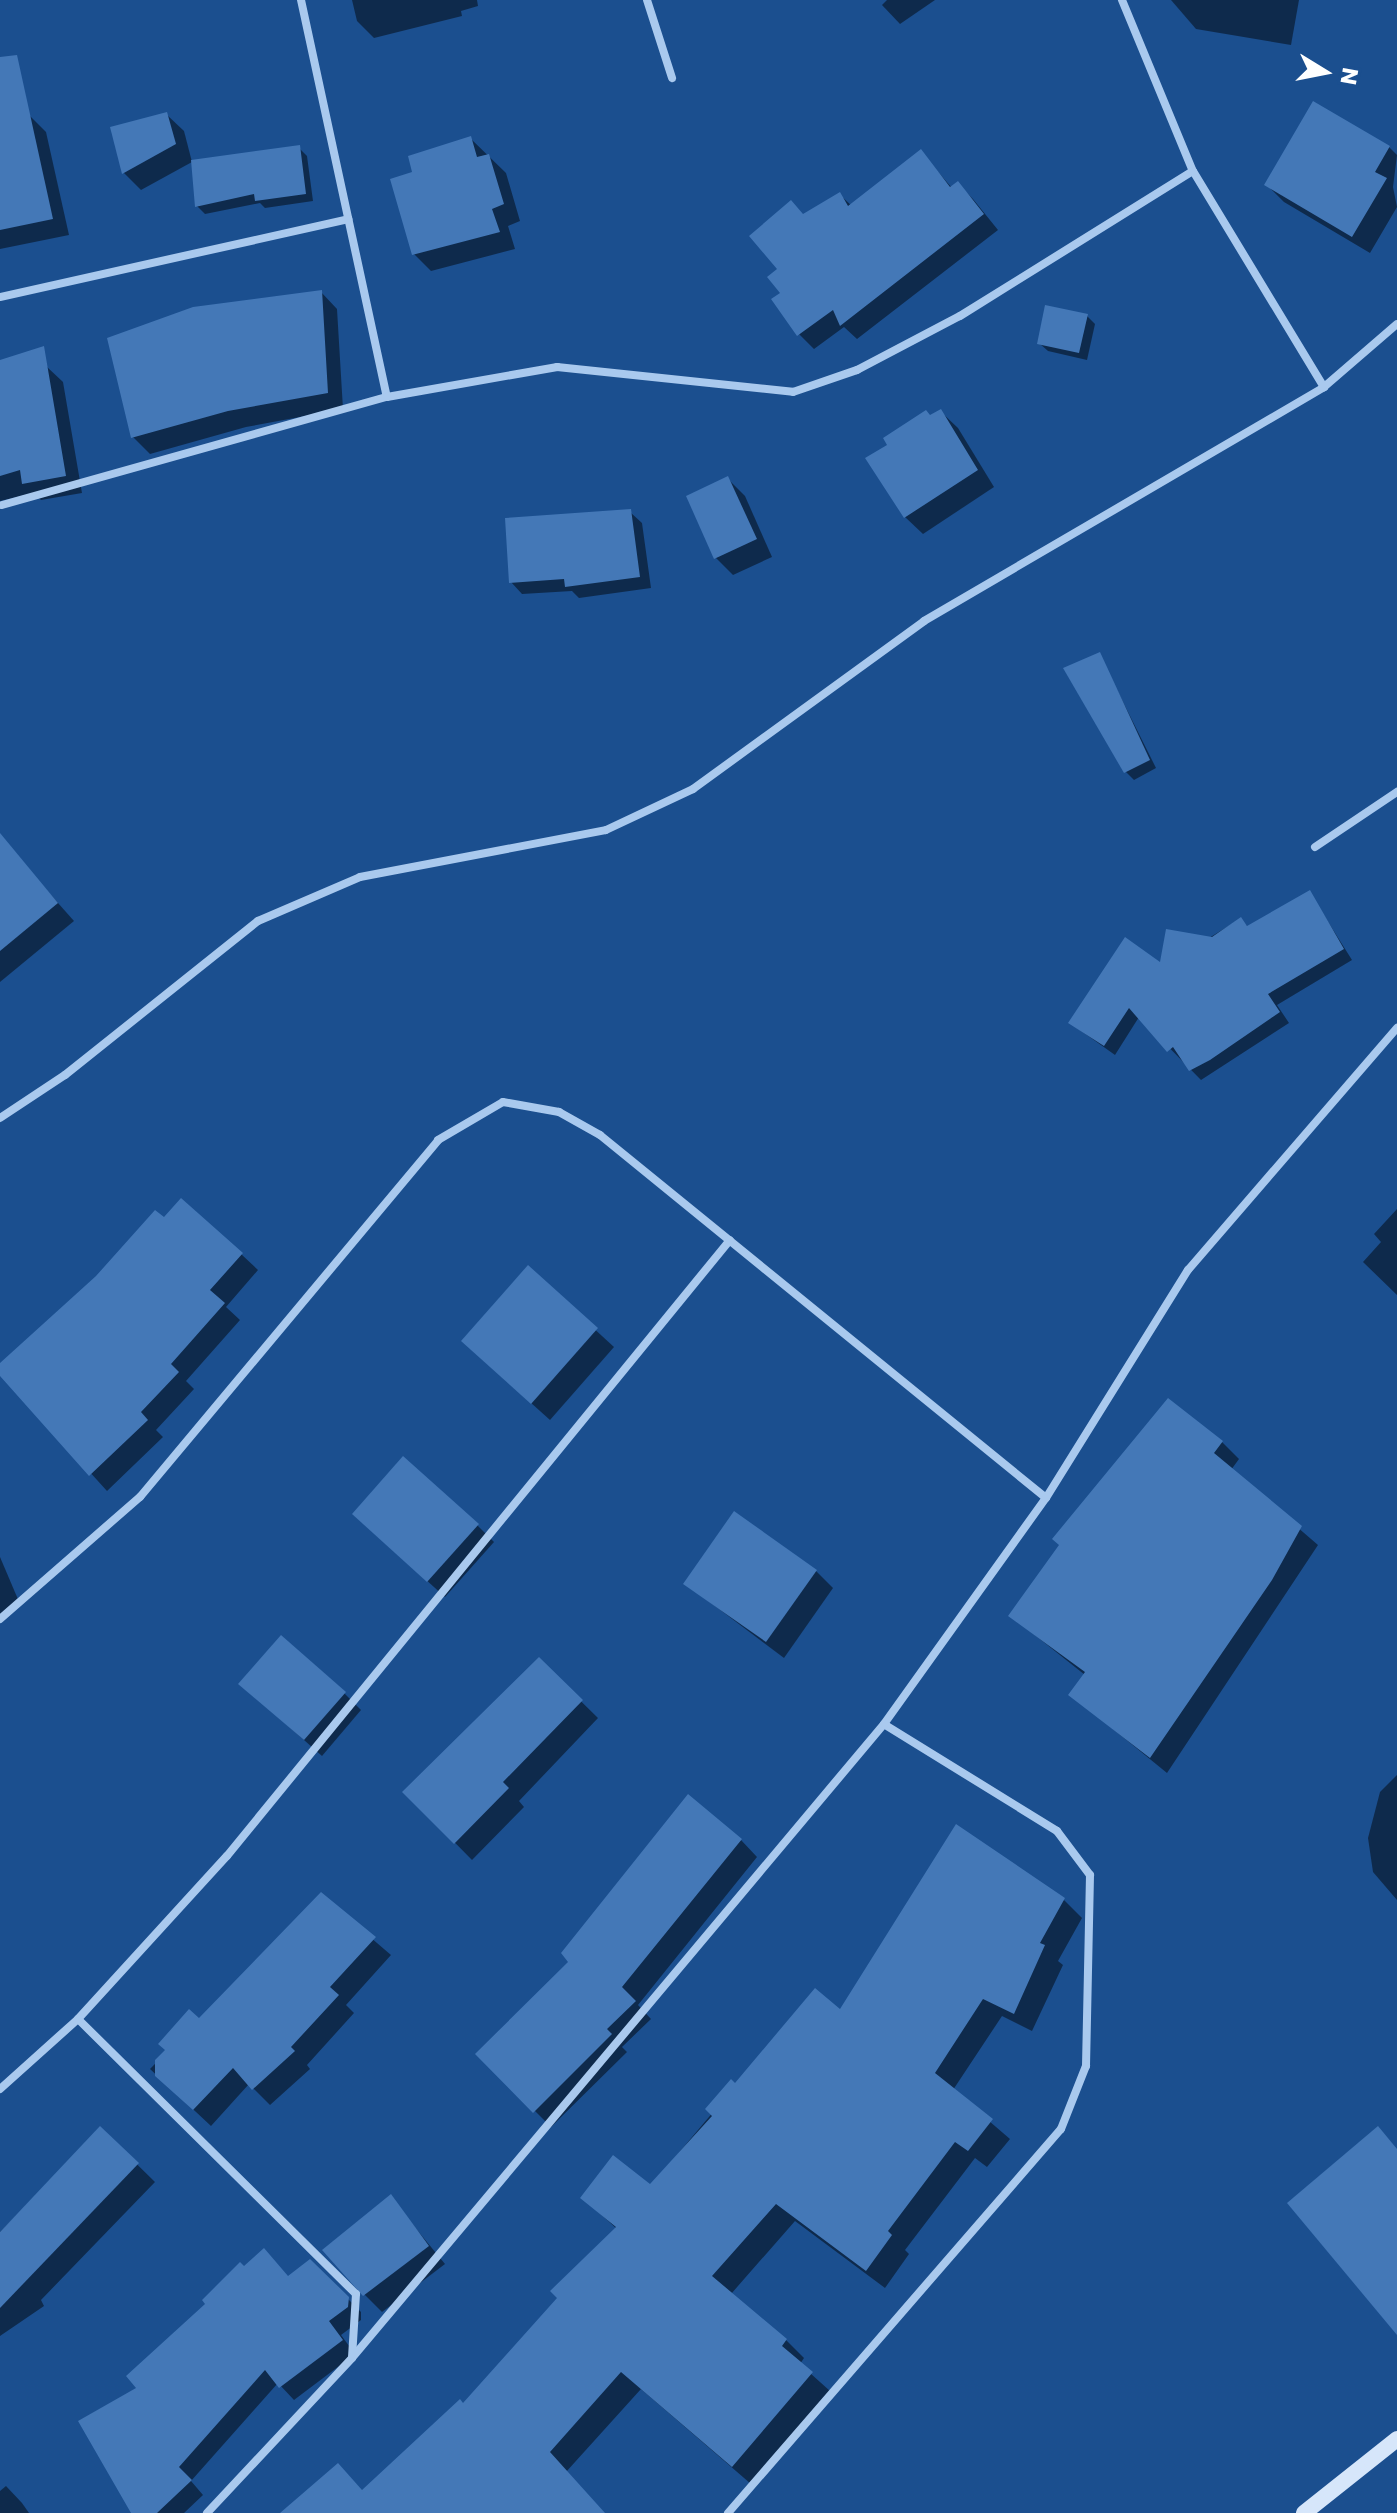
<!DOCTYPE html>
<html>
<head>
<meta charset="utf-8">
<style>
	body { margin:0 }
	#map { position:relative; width:1397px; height:2513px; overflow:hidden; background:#1b4f8f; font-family:Poppins,sans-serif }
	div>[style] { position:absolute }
	.shadow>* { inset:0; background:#0007 }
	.building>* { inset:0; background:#4478b7 }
	.minor>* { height:8px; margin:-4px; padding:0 4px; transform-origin:4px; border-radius:4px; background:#a9c9ee }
	.secondary>* { height:16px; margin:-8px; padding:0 8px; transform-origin:8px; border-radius:8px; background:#d6e6fa }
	span { translate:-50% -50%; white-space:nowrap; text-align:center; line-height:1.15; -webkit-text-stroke:7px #1b4f8f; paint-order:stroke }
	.north { position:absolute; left:1285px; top:32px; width:80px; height:80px; -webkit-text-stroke:6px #1b4f8f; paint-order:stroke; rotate:100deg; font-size:22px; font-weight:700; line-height:32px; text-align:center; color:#fff }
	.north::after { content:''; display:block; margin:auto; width:28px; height:36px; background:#fff; clip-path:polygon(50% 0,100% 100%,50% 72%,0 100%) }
</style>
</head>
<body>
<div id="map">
	<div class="shadow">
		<i style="clip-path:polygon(352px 0,477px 0,478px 6px,461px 11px,462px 16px,374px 38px,357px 21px)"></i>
		<i style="clip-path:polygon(887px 0,935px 0,900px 24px,882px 5px)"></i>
		<i style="clip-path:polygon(1171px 0,1299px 0,1291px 45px,1196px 29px)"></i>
		<i style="clip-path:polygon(166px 114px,184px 131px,192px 162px,141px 190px,124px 173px,112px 129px)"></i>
		<i style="clip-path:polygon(29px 115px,46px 132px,69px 235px,0 249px,0 122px)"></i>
		<i style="clip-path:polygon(470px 138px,506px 173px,520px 221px,508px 226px,515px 249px,431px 271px,414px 254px,415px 173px)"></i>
		<i style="clip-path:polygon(1389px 147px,1397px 155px,1393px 187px,1397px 207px,1370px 253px,1284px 202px,1267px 185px)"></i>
		<i style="clip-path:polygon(299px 148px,307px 156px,313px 201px,265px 208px,260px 203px,205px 214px,197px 206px)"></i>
		<i style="clip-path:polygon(921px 152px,952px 188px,958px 184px,973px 199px,998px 230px,857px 339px,844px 327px,814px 349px,799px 334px,783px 294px,780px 269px,804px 216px,840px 195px,852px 206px)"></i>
		<i style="clip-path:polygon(321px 292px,337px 309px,343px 409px,246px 427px,150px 454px,133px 437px)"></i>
		<i style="clip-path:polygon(1087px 316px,1095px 324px,1087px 360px,1048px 351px,1039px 343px)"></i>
		<i style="clip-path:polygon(46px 366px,63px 382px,82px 493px,41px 500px,34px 493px,0 501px,0 376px)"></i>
		<i style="clip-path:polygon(940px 411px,958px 428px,994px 487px,923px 534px,905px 517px,931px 417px)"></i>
		<i style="clip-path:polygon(728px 479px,745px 496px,772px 557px,733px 575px,716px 558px)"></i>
		<i style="clip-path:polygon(630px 512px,642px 523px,651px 588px,579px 598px,572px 591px,522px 594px,511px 582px)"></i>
		<i style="clip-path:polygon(1099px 654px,1156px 768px,1134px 780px,1126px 772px)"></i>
		<i style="clip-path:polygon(18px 858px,74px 921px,0 982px,0 872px)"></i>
		<i style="clip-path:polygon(1310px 893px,1352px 960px,1277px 1005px,1289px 1023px,1201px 1080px,1139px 1017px,1115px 1055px,1070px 1023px,1240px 919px,1249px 928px)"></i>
		<i style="clip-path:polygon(1397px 1209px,1397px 1295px,1363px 1262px,1381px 1242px,1374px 1234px)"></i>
		<i style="clip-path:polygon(164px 1220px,241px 1254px,258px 1270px,226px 1307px,240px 1320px,186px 1381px,194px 1389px,156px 1430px,163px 1437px,107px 1491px,0 1373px,0 1366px)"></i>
		<i style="clip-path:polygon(528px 1268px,614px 1347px,550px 1420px,481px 1358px)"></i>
		<i style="clip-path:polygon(1169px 1401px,1222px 1442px,1239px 1459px,1231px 1470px,1318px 1545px,1167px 1773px,1070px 1694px,1085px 1675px,1011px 1616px)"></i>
		<i style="clip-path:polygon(477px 1525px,494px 1542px,445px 1597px,372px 1531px)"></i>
		<i style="clip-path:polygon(0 1557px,20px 1604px,0 1614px)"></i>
		<i style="clip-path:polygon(816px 1571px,833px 1588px,784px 1658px,686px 1584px)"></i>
		<i style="clip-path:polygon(539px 1660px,598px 1718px,519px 1801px,524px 1807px,472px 1860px,405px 1792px)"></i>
		<i style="clip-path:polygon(241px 1684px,344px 1693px,361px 1710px,322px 1756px)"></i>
		<i style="clip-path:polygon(1397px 1775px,1397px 1900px,1373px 1872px,1368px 1838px,1380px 1792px)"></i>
		<i style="clip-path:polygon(741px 1840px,757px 1857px,638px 2005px,651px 2019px,622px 2047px,627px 2052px,551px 2127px,478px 2054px)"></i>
		<i style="clip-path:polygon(321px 1895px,391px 1955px,346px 2005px,354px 2013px,307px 2065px,310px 2069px,270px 2105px,249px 2084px,211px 2126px,150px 2069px)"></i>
		<i style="clip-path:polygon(1064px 1900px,1082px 1918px,1058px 1961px,1063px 1965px,1032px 2031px,1002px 2016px,953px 2090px,1010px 2139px,987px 2167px,975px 2158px,905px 2250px,909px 2254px,885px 2288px,795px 2221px,731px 2294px,786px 2340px,804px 2358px,800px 2364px,830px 2391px,751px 2484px,641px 2389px,566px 2472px,604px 2513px,301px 2513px,338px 2465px,363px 2492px,464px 2405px,559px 2298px,617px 2229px,583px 2198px,650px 2187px,735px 2086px,841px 2012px)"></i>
		<i style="clip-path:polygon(101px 2129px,155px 2182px,41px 2300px,44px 2306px,0 2336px,0 2232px)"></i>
		<i style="clip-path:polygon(390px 2197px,445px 2264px,382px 2312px,364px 2294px)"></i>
		<i style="clip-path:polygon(310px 2261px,361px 2312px,361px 2320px,341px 2335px,355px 2354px,294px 2400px,278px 2383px,191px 2481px,203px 2495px,184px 2513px,133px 2513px,139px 2388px,244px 2269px,289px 2278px)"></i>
		<i style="clip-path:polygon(6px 2486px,22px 2503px,29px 2513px,0 2513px,0 2491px)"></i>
	</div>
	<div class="building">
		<i style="clip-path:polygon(17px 55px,53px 219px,0 230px,0 57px)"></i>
		<i style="clip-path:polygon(1313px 101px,1390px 146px,1375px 172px,1387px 178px,1352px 237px,1264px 185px)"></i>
		<i style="clip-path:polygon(167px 112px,176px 144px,122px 174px,110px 127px)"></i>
		<i style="clip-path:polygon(471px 136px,477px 157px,489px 154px,504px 204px,492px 209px,500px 232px,412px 255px,390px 179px,412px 172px,408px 156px)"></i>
		<i style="clip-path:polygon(300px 145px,306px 194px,255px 201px,254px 194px,195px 207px,191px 160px)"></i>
		<i style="clip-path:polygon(921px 149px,950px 187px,958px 181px,984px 214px,840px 326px,833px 310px,797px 336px,771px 299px,780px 293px,767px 277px,777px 269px,749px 236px,791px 200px,803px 214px,840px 192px,848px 206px)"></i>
		<i style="clip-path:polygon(322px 290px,328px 393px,228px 411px,131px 438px,107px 338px,193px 307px)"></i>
		<i style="clip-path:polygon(1045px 305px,1088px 314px,1079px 353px,1037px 344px)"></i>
		<i style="clip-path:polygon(44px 346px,66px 476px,22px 484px,20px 470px,0 476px,0 360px)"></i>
		<i style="clip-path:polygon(941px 409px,978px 470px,904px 518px,865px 458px,887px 445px,883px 438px,926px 410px,930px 415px)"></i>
		<i style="clip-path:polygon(728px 476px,757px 539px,714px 559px,686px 496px)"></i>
		<i style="clip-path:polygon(631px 509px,640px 577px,565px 587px,564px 579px,509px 583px,505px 518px)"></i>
		<i style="clip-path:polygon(1100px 652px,1150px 760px,1124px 773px,1063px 668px)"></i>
		<i style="clip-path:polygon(0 833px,58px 903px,0 951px)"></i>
		<i style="clip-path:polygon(1310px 890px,1344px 949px,1268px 994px,1280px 1012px,1210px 1060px,1189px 1071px,1173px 1047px,1167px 1052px,1129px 1008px,1104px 1046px,1068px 1023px,1125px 937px,1160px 962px,1166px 929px,1212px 937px,1241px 917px,1247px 926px)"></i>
		<i style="clip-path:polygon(181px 1198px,243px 1253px,210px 1290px,225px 1303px,171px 1364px,179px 1372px,141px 1412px,148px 1420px,89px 1476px,0 1376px,0 1363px,96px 1276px,155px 1210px,164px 1217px)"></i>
		<i style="clip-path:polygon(528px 1265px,598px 1328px,531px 1404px,461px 1341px)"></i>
		<i style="clip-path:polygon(1168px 1398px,1223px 1441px,1214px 1453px,1302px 1526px,1272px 1580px,1150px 1758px,1068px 1695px,1085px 1672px,1008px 1616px,1059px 1545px,1052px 1539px)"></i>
		<i style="clip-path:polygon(403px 1456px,479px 1524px,427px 1582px,352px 1514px)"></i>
		<i style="clip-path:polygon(734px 1511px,817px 1570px,766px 1642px,683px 1584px)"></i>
		<i style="clip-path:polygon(281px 1635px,346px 1692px,304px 1740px,238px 1684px)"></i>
		<i style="clip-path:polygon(539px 1657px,583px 1700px,503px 1782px,509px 1788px,454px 1844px,402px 1792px)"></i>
		<i style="clip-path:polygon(688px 1794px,742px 1839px,622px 1987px,636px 2001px,607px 2029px,612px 2034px,533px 2113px,475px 2054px,568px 1962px,561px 1953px)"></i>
		<i style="clip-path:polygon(956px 1824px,1065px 1898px,1040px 1943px,1045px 1945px,1014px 2014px,983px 1999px,935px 2073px,993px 2119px,968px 2151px,955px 2142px,888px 2231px,892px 2235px,866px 2271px,776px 2204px,712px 2276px,787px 2339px,782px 2346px,813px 2372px,732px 2467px,621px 2372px,550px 2452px,605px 2513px,280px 2513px,338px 2463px,362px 2490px,460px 2399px,463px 2403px,557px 2298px,550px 2291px,616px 2227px,580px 2198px,613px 2155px,650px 2184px,712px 2116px,705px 2109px,731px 2079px,735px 2083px,815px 1988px,840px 2009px)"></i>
		<i style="clip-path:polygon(321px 1892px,376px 1937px,330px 1987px,339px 1995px,291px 2047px,295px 2051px,252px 2090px,233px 2068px,193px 2110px,155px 2076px,155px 2060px,165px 2050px,158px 2044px,189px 2009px,199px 2018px)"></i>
		<i style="clip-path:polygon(100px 2126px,139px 2163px,0 2308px,0 2232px)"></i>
		<i style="clip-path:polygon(1378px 2126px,1397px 2149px,1397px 2335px,1287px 2203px)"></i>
		<i style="clip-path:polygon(391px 2194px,429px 2246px,363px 2296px,322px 2250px)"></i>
		<i style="clip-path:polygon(264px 2248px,288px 2276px,310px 2259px,349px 2297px,348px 2307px,329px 2321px,343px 2340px,279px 2388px,265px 2370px,179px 2467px,192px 2480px,157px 2513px,131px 2513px,78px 2421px,136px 2388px,126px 2376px,205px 2304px,202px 2300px,240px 2262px,244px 2266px)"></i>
	</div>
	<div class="minor">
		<i style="left:301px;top:0;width:406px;rotate:77.8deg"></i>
		<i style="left:647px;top:0;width:82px;rotate:72.2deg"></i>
		<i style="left:1122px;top:0;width:185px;rotate:67.5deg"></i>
		<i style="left:1193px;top:171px;width:253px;rotate:58.8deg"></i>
		<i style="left:0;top:297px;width:357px;rotate:-12.6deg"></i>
		<i style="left:2px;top:505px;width:400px;rotate:-15.7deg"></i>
		<i style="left:387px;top:397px;width:173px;rotate:-10deg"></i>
		<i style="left:557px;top:367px;width:237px;rotate:6deg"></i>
		<i style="left:793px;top:392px;width:68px;rotate:-19deg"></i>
		<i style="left:857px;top:370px;width:116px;rotate:-27.7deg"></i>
		<i style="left:960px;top:316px;width:274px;rotate:-31.9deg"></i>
		<i style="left:1315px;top:847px;width:99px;rotate:-33.9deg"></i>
		<i style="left:0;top:1118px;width:78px;rotate:-33.5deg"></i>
		<i style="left:65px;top:1075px;width:247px;rotate:-38.6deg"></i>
		<i style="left:258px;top:921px;width:111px;rotate:-23.3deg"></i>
		<i style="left:360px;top:877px;width:250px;rotate:-10.8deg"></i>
		<i style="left:606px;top:830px;width:96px;rotate:-25.2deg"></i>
		<i style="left:693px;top:789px;width:286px;rotate:-36deg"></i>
		<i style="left:924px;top:621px;width:463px;rotate:-30.3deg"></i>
		<i style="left:1324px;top:387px;width:96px;rotate:-40.8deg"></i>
		<i style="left:0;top:1619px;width:186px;rotate:-41.1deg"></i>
		<i style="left:140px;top:1497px;width:465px;rotate:-50.1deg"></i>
		<i style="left:438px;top:1140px;width:75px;rotate:-30.3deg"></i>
		<i style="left:503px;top:1102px;width:57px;rotate:10.1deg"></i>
		<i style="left:559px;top:1112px;width:47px;rotate:29.3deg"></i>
		<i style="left:600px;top:1135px;width:575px;rotate:39.14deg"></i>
		<i style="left:78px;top:2019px;width:391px;rotate:44.7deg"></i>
		<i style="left:356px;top:2294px;width:64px;rotate:93.6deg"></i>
		<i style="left:0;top:2089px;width:105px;rotate:-41.9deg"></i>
		<i style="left:78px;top:2019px;width:221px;rotate:-47.6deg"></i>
		<i style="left:227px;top:1856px;width:795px;rotate:-50.77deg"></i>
		<i style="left:207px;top:2513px;width:212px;rotate:-46.9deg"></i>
		<i style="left:352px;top:2358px;width:828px;rotate:-50deg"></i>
		<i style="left:884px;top:1724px;width:278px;rotate:-54.4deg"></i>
		<i style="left:1046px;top:1498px;width:269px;rotate:-58.1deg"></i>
		<i style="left:1188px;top:1270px;width:320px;rotate:-49.2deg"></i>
		<i style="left:728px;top:2513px;width:508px;rotate:-49.07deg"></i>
		<i style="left:1061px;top:2129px;width:68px;rotate:-68.4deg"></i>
		<i style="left:1086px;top:2066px;width:191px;rotate:-88.8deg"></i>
		<i style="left:1090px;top:1875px;width:55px;rotate:-126.9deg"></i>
		<i style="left:1057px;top:1831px;width:203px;rotate:-148.3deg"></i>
	</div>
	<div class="secondary">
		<i style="left:1304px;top:2513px;width:119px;rotate:-38.5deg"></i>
	</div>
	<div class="north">N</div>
</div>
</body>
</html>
